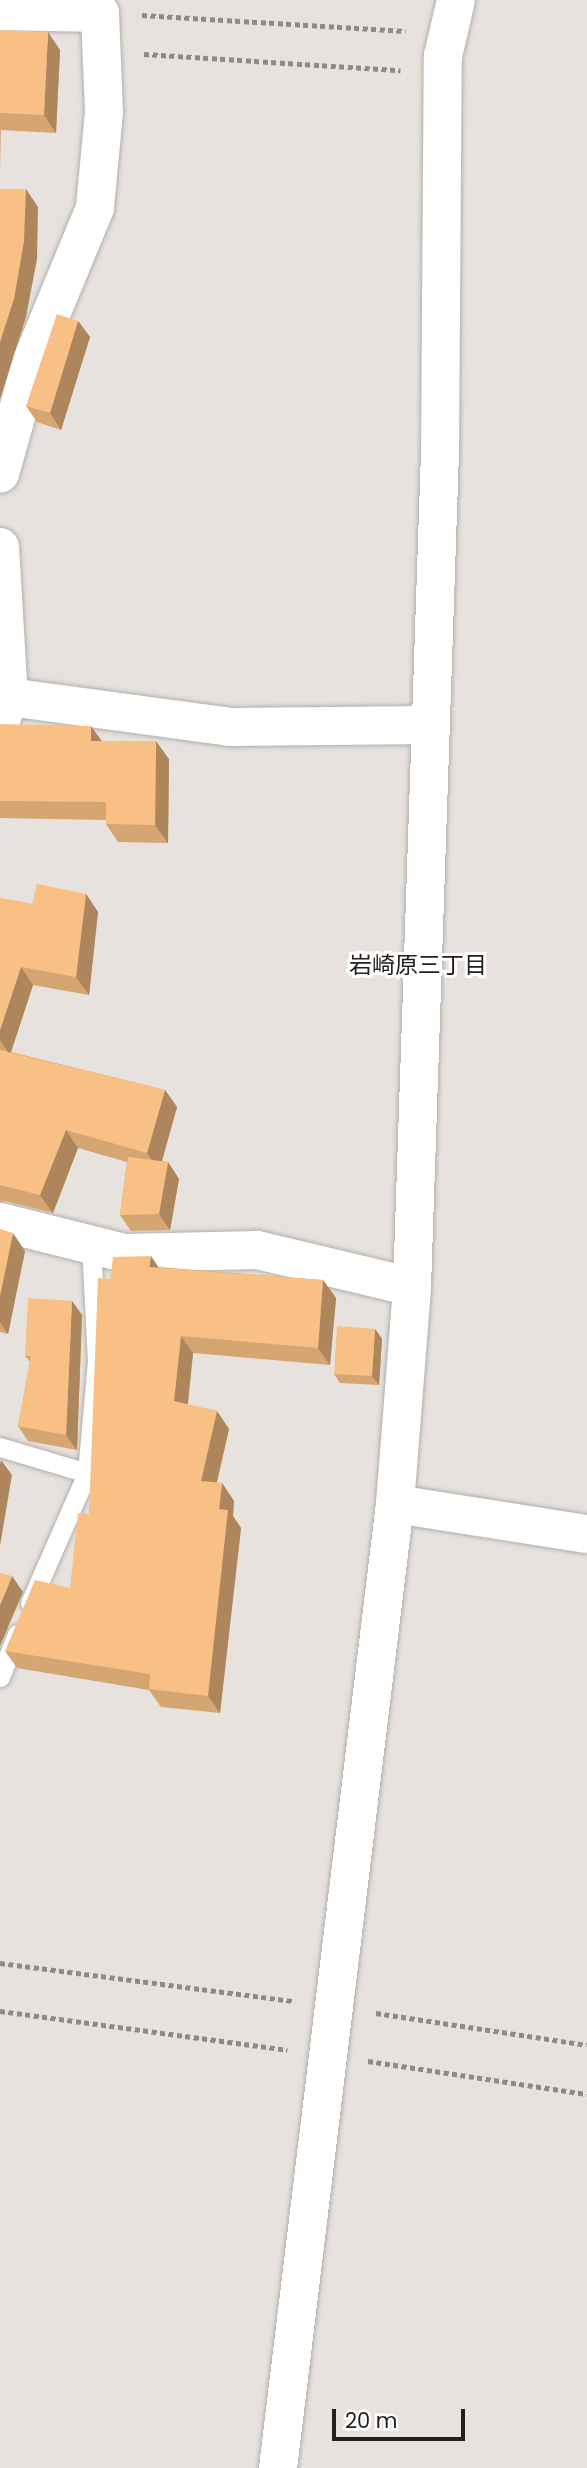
<!DOCTYPE html>
<html>
<head>
<meta charset="utf-8">
<style>
	body { margin:0 }
	#map { position:relative; width:587px; height:2468px; overflow:hidden; background:#e7e2de; font-family:Poppins,"Noto Sans JP",sans-serif }
	div>[style] { position:absolute }
	.path>* { height:4.5px; margin-top:-2.25px; transform-origin:0; background:repeating-linear-gradient(90deg,#8e8a87 0 5px,transparent 0 8.5px) }
	.roads { filter:drop-shadow(0 0 2px #b3afaa) drop-shadow(0 0 2px #b3afaa) }
	.lane>* { height:19px; margin:-9.5px; padding:0 9.5px; transform-origin:9.5px; border-radius:9.5px; background:#fff }
	.street>* { height:38px; margin:-19px; padding:0 19px; transform-origin:19px; border-radius:19px; background:#fff }
	.wall>* { inset:0; background:#d5a572 }
	.shaded-wall>* { inset:0; background:#ae865d }
	.building>* { inset:0; background:#f8c085 }
	span { translate:-50% -50%; white-space:nowrap; text-align:center; line-height:1.15; -webkit-text-stroke:6px #fff; paint-order:stroke }
	.neighbourhood-label { font-size:23px; color:#22201f }
	.scale { position:absolute; left:332px; top:2409px; width:133px; height:32px; box-sizing:border-box; border:4px solid #22201f; border-top:0; padding-left:9px; font-size:21px; line-height:24px; white-space:nowrap; color:#22201f; -webkit-text-stroke:5px #fff; paint-order:stroke }
</style>
</head>
<body>
<div id="map">
	<div class="path">
		<i style="left:142px;top:15px;width:264px;rotate:3.5deg"></i>
		<i style="left:144px;top:54px;width:257px;rotate:3.6deg"></i>
		<i style="left:0;top:1963px;width:296px;rotate:7.4deg"></i>
		<i style="left:0;top:2011px;width:290px;rotate:7.7deg"></i>
		<i style="left:376px;top:2013px;width:213px;rotate:8.6deg"></i>
		<i style="left:368px;top:2061px;width:221px;rotate:8.6deg"></i>
	</div>
	<div class="roads">
		<div class="lane">
			<i style="left:0;top:1447px;width:91px;rotate:16.6deg"></i>
			<i style="left:30px;top:1603px;width:142px;rotate:-66.3deg"></i>
			<i style="left:87px;top:1473px;width:111px;rotate:-84.9deg"></i>
			<i style="left:97px;top:1362px;width:117px;rotate:-92.9deg"></i>
			<i style="left:0;top:1677px;width:46px;rotate:-68.4deg"></i>
		</div>
		<div class="street">
			<i style="left:0;top:11px;width:100px;rotate:1.1deg"></i>
			<i style="left:100px;top:13px;width:99px;rotate:87.7deg"></i>
			<i style="left:104px;top:112px;width:96px;rotate:95.4deg"></i>
			<i style="left:95px;top:208px;width:165px;rotate:112.5deg"></i>
			<i style="left:32px;top:360px;width:118px;rotate:105.7deg"></i>
			<i style="left:0;top:547px;width:150px;rotate:86.6deg"></i>
			<i style="left:9px;top:697px;width:28px;rotate:109deg"></i>
			<i style="left:9px;top:697px;width:223px;rotate:7.7deg"></i>
			<i style="left:230px;top:727px;width:200px;rotate:-0.6deg"></i>
			<i style="left:0;top:1222px;width:128px;rotate:14deg"></i>
			<i style="left:124px;top:1253px;width:133px;rotate:-1.3deg"></i>
			<i style="left:257px;top:1250px;width:159px;rotate:13.4deg"></i>
			<i style="left:395px;top:1504px;width:194px;rotate:8.9deg"></i>
			<i style="left:278px;top:2468px;width:971px;rotate:-83.08deg"></i>
			<i style="left:395px;top:1504px;width:218px;rotate:-85.5deg"></i>
			<i style="left:412px;top:1287px;width:834px;rotate:-88.08deg"></i>
			<i style="left:440px;top:453px;width:397px;rotate:-89.6deg"></i>
			<i style="left:443px;top:56px;width:57px;rotate:-76.9deg"></i>
		</div>
	</div>
	<div class="wall">
		<i style="clip-path:polygon(0 30px,60px 50px,56px 133px,1px 130px,0 172px)"></i>
		<i style="clip-path:polygon(78px 321px,90px 337px,61px 430px,37px 422px,26px 406px)"></i>
		<i style="clip-path:polygon(0 724px,102px 741px,169px 759px,168px 843px,118px 842px,106px 824px,106px 820px,0 818px)"></i>
		<i style="clip-path:polygon(86px 894px,98px 912px,89px 995px,33px 985px,11px 1052px,165px 1090px,177px 1107px,162px 1161px,168px 1162px,179px 1179px,170px 1230px,131px 1231px,120px 1215px,127px 1162px,78px 1148px,53px 1213px,5px 1201px,0 1202px,0 898px,32px 904px)"></i>
		<i style="clip-path:polygon(0 1229px,25px 1251px,8px 1334px,0 1332px)"></i>
		<i style="clip-path:polygon(158px 1267px,323px 1280px,336px 1298px,330px 1365px,193px 1353px,188px 1405px,217px 1411px,229px 1429px,217px 1483px,222px 1483px,234px 1501px,233px 1516px,241px 1528px,220px 1713px,161px 1707px,149px 1690px,17px 1668px,5px 1651px,70px 1588px,89px 1514px,110px 1279px)"></i>
		<i style="clip-path:polygon(72px 1301px,82px 1315px,77px 1450px,28px 1441px,18px 1426px,30px 1362px,25px 1356px)"></i>
		<i style="clip-path:polygon(375px 1329px,382px 1339px,379px 1385px,340px 1383px,334px 1374px)"></i>
	</div>
	<div class="shaded-wall">
		<i style="clip-path:polygon(48px 32px,60px 50px,56px 133px,44px 115px)"></i>
		<i style="clip-path:polygon(26px 189px,38px 207px,37px 259px,26px 317px,0 399px,0 342px)"></i>
		<i style="clip-path:polygon(78px 321px,90px 337px,61px 430px,50px 413px)"></i>
		<i style="clip-path:polygon(91px 726px,104px 744px,91px 741px)"></i>
		<i style="clip-path:polygon(156px 741px,169px 759px,168px 843px,155px 825px)"></i>
		<i style="clip-path:polygon(86px 894px,98px 912px,89px 995px,76px 977px)"></i>
		<i style="clip-path:polygon(21px 967px,33px 985px,10px 1055px,0 1040px,0 1030px)"></i>
		<i style="clip-path:polygon(165px 1090px,177px 1107px,159px 1171px,147px 1153px)"></i>
		<i style="clip-path:polygon(66px 1130px,78px 1148px,53px 1213px,40px 1195px)"></i>
		<i style="clip-path:polygon(168px 1162px,179px 1179px,170px 1230px,159px 1214px)"></i>
		<i style="clip-path:polygon(13px 1233px,25px 1251px,8px 1334px,0 1322px,0 1296px)"></i>
		<i style="clip-path:polygon(151px 1256px,163px 1274px,149px 1267px)"></i>
		<i style="clip-path:polygon(323px 1280px,336px 1298px,330px 1365px,318px 1348px)"></i>
		<i style="clip-path:polygon(72px 1301px,82px 1315px,77px 1450px,66px 1435px)"></i>
		<i style="clip-path:polygon(375px 1329px,382px 1339px,379px 1385px,372px 1376px)"></i>
		<i style="clip-path:polygon(181px 1336px,193px 1353px,186px 1419px,174px 1401px)"></i>
		<i style="clip-path:polygon(217px 1411px,229px 1429px,213px 1498px,201px 1481px)"></i>
		<i style="clip-path:polygon(1px 1460px,12px 1475px,0 1546px,0 1464px)"></i>
		<i style="clip-path:polygon(222px 1483px,234px 1501px,233px 1516px,241px 1528px,220px 1713px,208px 1696px,219px 1509px)"></i>
		<i style="clip-path:polygon(12px 1576px,23px 1592px,0 1646px,0 1605px)"></i>
	</div>
	<div class="building">
		<i style="clip-path:polygon(0 30px,48px 32px,44px 115px,0 113px)"></i>
		<i style="clip-path:polygon(0 189px,26px 189px,24px 241px,14px 299px,0 342px)"></i>
		<i style="clip-path:polygon(57px 314px,78px 321px,50px 413px,26px 406px)"></i>
		<i style="clip-path:polygon(0 724px,91px 726px,91px 741px,156px 741px,155px 825px,106px 824px,106px 802px,0 801px)"></i>
		<i style="clip-path:polygon(37px 884px,86px 894px,76px 977px,21px 967px,0 1030px,0 898px,32px 904px)"></i>
		<i style="clip-path:polygon(0 1050px,165px 1090px,147px 1153px,66px 1130px,40px 1195px,0 1185px)"></i>
		<i style="clip-path:polygon(128px 1157px,168px 1162px,159px 1214px,120px 1215px)"></i>
		<i style="clip-path:polygon(0 1229px,13px 1233px,0 1296px)"></i>
		<i style="clip-path:polygon(151px 1256px,149px 1267px,323px 1280px,318px 1348px,181px 1336px,174px 1401px,217px 1411px,201px 1481px,222px 1483px,219px 1509px,228px 1510px,208px 1696px,149px 1689px,150px 1674px,5px 1651px,35px 1580px,70px 1588px,78px 1513px,89px 1514px,98px 1278px,110px 1279px,113px 1257px)"></i>
		<i style="clip-path:polygon(28px 1298px,72px 1301px,66px 1435px,18px 1426px,31px 1356px,25px 1356px)"></i>
		<i style="clip-path:polygon(337px 1326px,375px 1329px,372px 1376px,334px 1374px)"></i>
		<i style="clip-path:polygon(0 1573px,12px 1576px,0 1605px)"></i>
	</div>
	<div class="neighbourhood-label">
		<span style="left:418px;top:965px">岩崎原三丁目</span>
	</div>
	<div class="scale">20 m</div>
</div>
</body>
</html>
